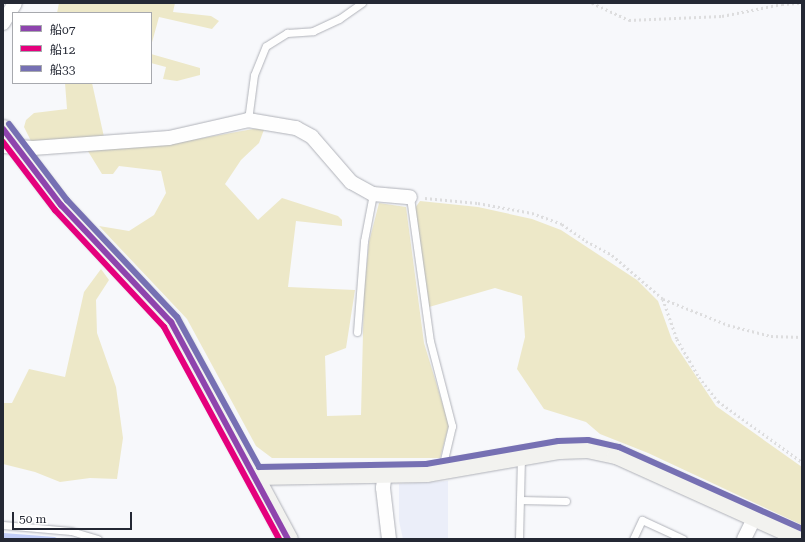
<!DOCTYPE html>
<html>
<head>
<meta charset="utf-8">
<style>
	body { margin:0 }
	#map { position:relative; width:805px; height:542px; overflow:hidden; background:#f7f8fb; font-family:"Roboto Serif","Noto Sans JP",serif }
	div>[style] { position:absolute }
	.built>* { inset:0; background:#ebeef9 }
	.green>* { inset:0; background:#ede8c8 }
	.stream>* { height:5px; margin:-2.5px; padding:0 2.5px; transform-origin:2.5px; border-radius:2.5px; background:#c2cef7 }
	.path>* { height:2.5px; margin-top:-1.25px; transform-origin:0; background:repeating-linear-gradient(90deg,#ddddde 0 2px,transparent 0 5px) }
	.roads { filter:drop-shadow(0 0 1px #b0b2b9) drop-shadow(0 0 1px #b0b2b9) }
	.lane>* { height:7px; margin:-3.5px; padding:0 3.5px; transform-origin:3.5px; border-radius:3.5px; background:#fefefe }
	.street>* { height:14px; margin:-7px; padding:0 7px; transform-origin:7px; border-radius:7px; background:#fefefe }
	.secondary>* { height:19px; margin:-9.5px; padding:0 9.5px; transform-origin:9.5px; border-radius:9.5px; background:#f2f2ef }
	.bus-1>* { height:6px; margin:-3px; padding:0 3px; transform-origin:3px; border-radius:3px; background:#8e44ad }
	.bus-2>* { height:6px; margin:-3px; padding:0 3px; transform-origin:3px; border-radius:3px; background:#e5007d }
	.bus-3>* { height:6px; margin:-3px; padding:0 3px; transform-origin:3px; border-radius:3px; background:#7670b3 }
	span { translate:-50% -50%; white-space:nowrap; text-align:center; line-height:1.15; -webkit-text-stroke:3px #fff; paint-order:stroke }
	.frame { position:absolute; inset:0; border:4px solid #242834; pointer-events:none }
	.legend { position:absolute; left:12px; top:12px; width:140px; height:72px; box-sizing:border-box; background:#fff; border:1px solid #a7a9ae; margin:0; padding:5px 7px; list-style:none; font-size:12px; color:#242834 }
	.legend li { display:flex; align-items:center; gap:8px; height:20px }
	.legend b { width:20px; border:1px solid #a7a9ae }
	.scale { position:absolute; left:12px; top:512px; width:120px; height:18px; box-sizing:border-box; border:2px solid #242834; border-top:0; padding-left:5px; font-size:12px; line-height:14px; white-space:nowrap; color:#242834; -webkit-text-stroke:3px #fff; paint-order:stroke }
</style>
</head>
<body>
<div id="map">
	<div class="built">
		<i style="clip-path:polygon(448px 481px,448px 539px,403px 539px,399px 521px,399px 484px)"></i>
	</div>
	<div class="green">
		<i style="clip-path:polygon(59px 3px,175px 3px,173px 12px,211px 16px,219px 21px,212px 29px,159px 17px,151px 46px,151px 13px,57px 13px)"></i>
		<i style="clip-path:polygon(151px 54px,200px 68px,200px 75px,177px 81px,163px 79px,166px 67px,151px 63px)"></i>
		<i style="clip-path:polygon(65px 83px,92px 83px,104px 137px,31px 141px,24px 127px,26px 120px,34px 113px,67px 109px)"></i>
		<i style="clip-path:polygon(265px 127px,259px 143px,241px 160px,225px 184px,258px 220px,282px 198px,338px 216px,342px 220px,342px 226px,296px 221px,288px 287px,355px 290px,346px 348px,325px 356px,327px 416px,361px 415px,364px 292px,369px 242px,379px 203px,406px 207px,424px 343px,449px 425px,440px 458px,272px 458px,256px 446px,187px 319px,99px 226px,129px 231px,154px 215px,166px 193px,161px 171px,119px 166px,113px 174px,102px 174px,86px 148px,169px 144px)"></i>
		<i style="clip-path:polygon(420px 201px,478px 207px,532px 219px,561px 230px,637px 280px,658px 301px,672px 340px,716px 406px,802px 467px,802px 525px,648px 453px,600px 434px,586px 422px,544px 409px,517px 369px,525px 337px,522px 296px,495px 288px,429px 307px,415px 208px)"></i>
		<i style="clip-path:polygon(101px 269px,109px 280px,96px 300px,97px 333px,116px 387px,123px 438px,117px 479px,90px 478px,60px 482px,35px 472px,3px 464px,3px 403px,12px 403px,29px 369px,65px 377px,84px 292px)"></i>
	</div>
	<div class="stream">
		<i style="left:3px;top:535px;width:51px;rotate:4.5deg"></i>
	</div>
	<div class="path">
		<i style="left:592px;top:3px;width:41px;rotate:24.7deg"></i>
		<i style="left:629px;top:20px;width:93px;rotate:-2.5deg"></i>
		<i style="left:722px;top:16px;width:61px;rotate:-11.3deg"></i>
		<i style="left:782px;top:4px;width:17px;rotate:-3deg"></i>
		<i style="left:425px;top:198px;width:53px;rotate:5.4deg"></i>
		<i style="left:478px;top:203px;width:55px;rotate:10.5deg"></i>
		<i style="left:532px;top:213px;width:32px;rotate:20deg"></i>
		<i style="left:562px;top:224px;width:29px;rotate:35deg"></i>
		<i style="left:586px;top:241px;width:30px;rotate:28deg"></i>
		<i style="left:612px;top:255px;width:67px;rotate:40.8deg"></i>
		<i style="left:663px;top:299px;width:70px;rotate:21.8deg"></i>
		<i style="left:728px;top:325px;width:44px;rotate:14.3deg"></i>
		<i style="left:771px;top:336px;width:31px;rotate:2deg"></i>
		<i style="left:663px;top:299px;width:42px;rotate:70.7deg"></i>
		<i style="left:677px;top:339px;width:44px;rotate:59.9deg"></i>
		<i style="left:699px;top:377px;width:31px;rotate:52deg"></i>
		<i style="left:718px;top:401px;width:104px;rotate:36deg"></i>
	</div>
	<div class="roads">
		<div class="lane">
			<i style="left:248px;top:120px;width:45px;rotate:-82.4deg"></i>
			<i style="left:254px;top:75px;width:31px;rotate:-68deg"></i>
			<i style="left:266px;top:46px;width:25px;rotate:-32deg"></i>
			<i style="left:287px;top:33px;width:26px;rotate:-4deg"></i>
			<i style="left:313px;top:31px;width:29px;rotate:-25deg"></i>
			<i style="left:339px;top:19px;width:28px;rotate:-35deg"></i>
			<i style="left:410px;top:197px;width:145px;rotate:82.1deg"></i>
			<i style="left:430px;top:341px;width:88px;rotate:75.5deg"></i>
			<i style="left:452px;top:426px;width:43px;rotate:103.4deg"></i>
			<i style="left:357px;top:332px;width:91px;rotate:-85.6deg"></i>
			<i style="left:364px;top:241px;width:48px;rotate:-79.2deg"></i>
			<i style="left:520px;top:500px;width:46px;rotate:1.2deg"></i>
			<i style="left:3px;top:525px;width:68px;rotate:5deg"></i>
			<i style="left:71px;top:531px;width:28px;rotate:17deg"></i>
			<i style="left:519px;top:539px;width:82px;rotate:-88.6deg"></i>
			<i style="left:633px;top:539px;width:21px;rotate:-65deg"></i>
			<i style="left:642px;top:520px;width:45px;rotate:24.9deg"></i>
		</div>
		<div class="street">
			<i style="left:3px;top:23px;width:23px;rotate:-59deg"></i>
			<i style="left:3px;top:146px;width:30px;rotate:4deg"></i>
			<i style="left:33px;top:148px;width:136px;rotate:-4.2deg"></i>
			<i style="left:169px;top:138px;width:81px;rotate:-12.8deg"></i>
			<i style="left:248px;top:120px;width:49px;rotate:9.5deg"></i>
			<i style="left:296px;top:128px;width:18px;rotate:29deg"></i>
			<i style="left:312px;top:137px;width:60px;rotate:49.1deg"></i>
			<i style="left:351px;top:182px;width:25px;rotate:29deg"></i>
			<i style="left:373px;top:194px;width:37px;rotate:5deg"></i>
			<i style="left:385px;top:473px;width:15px;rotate:98deg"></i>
			<i style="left:383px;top:488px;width:51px;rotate:83.3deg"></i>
			<i style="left:744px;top:539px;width:25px;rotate:-64deg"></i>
		</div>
		<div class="secondary">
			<i style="left:3px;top:129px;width:96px;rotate:52.7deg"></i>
			<i style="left:61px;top:205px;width:161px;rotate:46.8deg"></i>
			<i style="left:171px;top:322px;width:247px;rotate:61.7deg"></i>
			<i style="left:254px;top:475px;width:173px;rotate:-1deg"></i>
			<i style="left:427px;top:472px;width:134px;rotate:-9.9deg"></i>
			<i style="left:559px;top:449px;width:28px;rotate:-2deg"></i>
			<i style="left:587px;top:448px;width:30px;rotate:12deg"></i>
			<i style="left:616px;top:454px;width:204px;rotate:24.3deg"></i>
		</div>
	</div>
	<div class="bus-1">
		<i style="left:3px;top:129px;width:96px;rotate:52.7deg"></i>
		<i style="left:61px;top:205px;width:161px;rotate:46.8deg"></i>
		<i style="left:171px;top:322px;width:247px;rotate:61.7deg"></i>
	</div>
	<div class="bus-2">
		<i style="left:3px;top:142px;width:86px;rotate:52.6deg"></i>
		<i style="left:55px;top:210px;width:160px;rotate:47deg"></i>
		<i style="left:164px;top:327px;width:241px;rotate:61.5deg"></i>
	</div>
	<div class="bus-3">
		<i style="left:9px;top:124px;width:96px;rotate:52.7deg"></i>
		<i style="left:67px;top:200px;width:161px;rotate:46.8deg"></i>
		<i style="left:177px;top:317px;width:171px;rotate:61.3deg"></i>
		<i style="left:259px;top:467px;width:167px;rotate:-1deg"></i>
		<i style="left:426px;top:464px;width:134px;rotate:-9.9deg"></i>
		<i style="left:558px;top:441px;width:30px;rotate:-2deg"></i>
		<i style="left:588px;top:440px;width:32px;rotate:13deg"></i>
		<i style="left:619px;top:447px;width:201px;rotate:24.1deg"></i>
	</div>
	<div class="frame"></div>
	<ul class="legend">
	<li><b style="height:5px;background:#8e44ad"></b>船07</li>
	<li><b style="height:5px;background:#e5007d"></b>船12</li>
	<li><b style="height:5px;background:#7670b3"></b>船33</li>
	</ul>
	<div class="scale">50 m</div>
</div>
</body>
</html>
